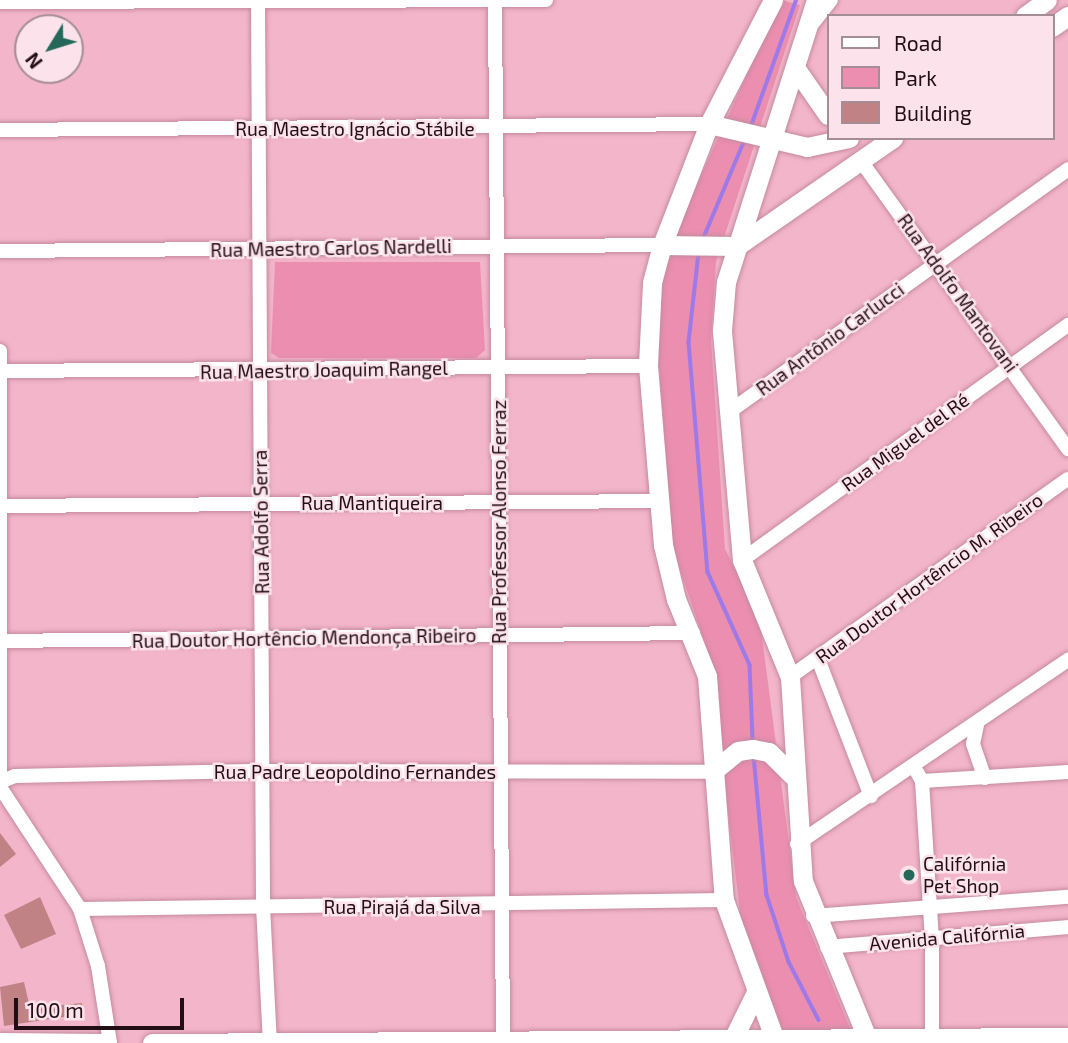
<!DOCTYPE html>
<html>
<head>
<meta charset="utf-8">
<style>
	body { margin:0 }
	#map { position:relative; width:1068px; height:1043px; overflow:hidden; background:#f3b5ca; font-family:"Exo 2",sans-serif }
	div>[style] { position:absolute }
	.green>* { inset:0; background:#eb8eb0 }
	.stream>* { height:3.5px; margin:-1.75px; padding:0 1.75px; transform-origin:1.75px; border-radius:1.75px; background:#9e79e8 }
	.building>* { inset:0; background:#c08284 }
	.roads { filter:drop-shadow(0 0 2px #c58a9e) drop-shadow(0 0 2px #c58a9e) }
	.street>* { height:14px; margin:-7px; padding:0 7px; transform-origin:7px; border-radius:7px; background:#fff }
	.secondary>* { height:19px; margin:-9.5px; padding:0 9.5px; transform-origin:9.5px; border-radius:9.5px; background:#fff }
	.dots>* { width:19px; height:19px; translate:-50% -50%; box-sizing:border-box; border:4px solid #fce2ea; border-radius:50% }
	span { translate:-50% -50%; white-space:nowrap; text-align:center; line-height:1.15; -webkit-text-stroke:5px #fce2ea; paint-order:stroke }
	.street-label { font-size:19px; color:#230e16 }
	.poi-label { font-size:19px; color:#230e16 }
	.left { translate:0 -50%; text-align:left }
	.legend { position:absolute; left:827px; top:14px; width:228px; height:126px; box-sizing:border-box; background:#fce2ea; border:2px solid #a58d95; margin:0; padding:9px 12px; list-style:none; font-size:21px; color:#230e16 }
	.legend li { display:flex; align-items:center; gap:14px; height:35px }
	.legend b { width:35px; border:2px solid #a58d95 }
	.north { position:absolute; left:14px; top:14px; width:70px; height:70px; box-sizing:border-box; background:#fce2ea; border:2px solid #a58d95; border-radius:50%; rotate:232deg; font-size:19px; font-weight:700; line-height:28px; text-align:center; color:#230e16 }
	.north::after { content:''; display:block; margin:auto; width:24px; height:32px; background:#23685a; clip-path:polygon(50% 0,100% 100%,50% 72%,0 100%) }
	.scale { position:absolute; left:14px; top:998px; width:170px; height:32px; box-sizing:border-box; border:4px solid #230e16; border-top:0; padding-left:9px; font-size:21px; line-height:24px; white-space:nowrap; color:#230e16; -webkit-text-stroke:5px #fce2ea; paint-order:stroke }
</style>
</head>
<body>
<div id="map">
	<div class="green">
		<i style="clip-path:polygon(781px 0,800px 5px,716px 262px,711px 340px,725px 549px,759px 614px,796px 897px,856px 1043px,788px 1043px,742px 928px,709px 655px,673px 549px,657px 338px,664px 273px,682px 217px)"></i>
		<i style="clip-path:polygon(275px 262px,480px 262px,485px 350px,476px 358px,279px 358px,271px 353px)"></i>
	</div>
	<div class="stream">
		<i style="left:751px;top:126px;width:134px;rotate:-70.3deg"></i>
		<i style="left:703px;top:239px;width:108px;rotate:-67.2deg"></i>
		<i style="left:699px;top:253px;width:90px;rotate:96.4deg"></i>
		<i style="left:689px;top:342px;width:231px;rotate:85.3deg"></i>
		<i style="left:708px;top:572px;width:102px;rotate:65.7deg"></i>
		<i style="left:750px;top:665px;width:76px;rotate:87.7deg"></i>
		<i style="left:754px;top:756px;width:140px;rotate:84.7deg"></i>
		<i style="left:767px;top:895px;width:71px;rotate:71.8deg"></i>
		<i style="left:789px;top:962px;width:65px;rotate:62.7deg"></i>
	</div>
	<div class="building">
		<i style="clip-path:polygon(0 833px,16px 854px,0 867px)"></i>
		<i style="clip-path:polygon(40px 897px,56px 934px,21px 949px,4px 915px)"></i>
		<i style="clip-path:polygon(24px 982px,30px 1008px,82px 1003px,83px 1014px,4px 1026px,0 987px)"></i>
	</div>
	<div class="roads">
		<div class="street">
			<i style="left:258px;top:0;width:906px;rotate:89.68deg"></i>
			<i style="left:263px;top:906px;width:137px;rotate:87.1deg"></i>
			<i style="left:495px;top:0;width:1043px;rotate:89.56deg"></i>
			<i style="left:0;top:2px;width:546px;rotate:-0.21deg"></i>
			<i style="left:813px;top:23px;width:29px;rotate:-52deg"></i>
			<i style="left:0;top:130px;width:709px;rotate:-0.48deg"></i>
			<i style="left:861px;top:161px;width:355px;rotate:54.3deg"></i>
			<i style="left:0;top:251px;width:662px;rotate:-0.52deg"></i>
			<i style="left:0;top:351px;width:425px;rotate:90deg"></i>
			<i style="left:0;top:371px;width:648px;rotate:-0.44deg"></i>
			<i style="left:729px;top:412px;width:417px;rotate:-35.6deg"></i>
			<i style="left:0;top:506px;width:659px;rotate:-0.43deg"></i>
			<i style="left:742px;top:560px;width:402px;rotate:-35.8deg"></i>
			<i style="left:0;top:641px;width:693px;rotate:-0.66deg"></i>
			<i style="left:818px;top:659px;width:147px;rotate:68.9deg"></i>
			<i style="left:790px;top:677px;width:341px;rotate:-35.5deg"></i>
			<i style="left:977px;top:725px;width:19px;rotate:102deg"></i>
			<i style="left:973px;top:744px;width:36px;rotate:71deg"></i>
			<i style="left:914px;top:767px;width:16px;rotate:60deg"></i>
			<i style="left:922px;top:781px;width:157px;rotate:86.4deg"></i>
			<i style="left:932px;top:938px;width:100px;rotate:90deg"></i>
			<i style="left:922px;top:781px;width:146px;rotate:-3.5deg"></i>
			<i style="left:0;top:782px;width:16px;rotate:-22deg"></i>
			<i style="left:15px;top:776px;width:247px;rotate:-1.2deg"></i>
			<i style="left:262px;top:771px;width:450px;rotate:0.1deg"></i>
			<i style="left:0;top:787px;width:146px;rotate:56.7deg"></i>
			<i style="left:80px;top:909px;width:60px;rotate:72.5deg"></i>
			<i style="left:98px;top:966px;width:78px;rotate:81.1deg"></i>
			<i style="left:797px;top:844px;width:328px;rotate:-34.2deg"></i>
			<i style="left:80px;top:909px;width:644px;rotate:-0.8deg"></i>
			<i style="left:813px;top:916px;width:256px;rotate:-4.3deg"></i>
			<i style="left:827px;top:947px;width:242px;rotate:-4.7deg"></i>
		</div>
		<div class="secondary">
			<i style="left:773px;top:0;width:140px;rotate:117.3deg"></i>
			<i style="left:709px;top:124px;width:130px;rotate:111.2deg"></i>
			<i style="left:662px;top:245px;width:39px;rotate:105deg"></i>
			<i style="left:652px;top:283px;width:83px;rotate:92.8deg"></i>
			<i style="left:648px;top:366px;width:180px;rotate:85.2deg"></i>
			<i style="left:663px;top:545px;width:56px;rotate:76.5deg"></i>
			<i style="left:676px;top:599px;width:83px;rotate:68.1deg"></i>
			<i style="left:707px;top:676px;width:225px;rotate:85.7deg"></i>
			<i style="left:724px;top:900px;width:152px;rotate:70deg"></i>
			<i style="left:816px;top:0;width:296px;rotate:107.7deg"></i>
			<i style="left:726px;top:282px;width:49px;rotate:94.7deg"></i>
			<i style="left:722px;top:331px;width:230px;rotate:85deg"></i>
			<i style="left:742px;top:560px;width:126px;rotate:67.7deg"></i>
			<i style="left:790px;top:677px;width:204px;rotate:86.4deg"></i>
			<i style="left:803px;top:881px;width:175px;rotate:67.8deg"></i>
			<i style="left:1025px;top:16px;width:27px;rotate:-36deg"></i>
			<i style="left:1052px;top:27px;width:19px;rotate:-35deg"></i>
			<i style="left:796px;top:69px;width:56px;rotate:55.2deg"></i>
			<i style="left:709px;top:124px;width:101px;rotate:13.2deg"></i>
			<i style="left:807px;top:147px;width:43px;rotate:-12.1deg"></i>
			<i style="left:662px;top:245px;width:75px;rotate:0.8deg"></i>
			<i style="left:737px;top:246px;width:190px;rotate:-34.7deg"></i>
			<i style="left:712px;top:772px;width:33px;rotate:-39deg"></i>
			<i style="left:738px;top:751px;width:15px;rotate:-8deg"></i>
			<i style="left:753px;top:749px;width:16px;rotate:11deg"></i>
			<i style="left:769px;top:752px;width:33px;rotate:45deg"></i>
			<i style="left:733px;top:1039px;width:50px;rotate:-63.9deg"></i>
			<i style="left:0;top:1042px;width:102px;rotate:0.6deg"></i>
			<i style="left:152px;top:1043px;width:916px;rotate:-0.38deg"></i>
		</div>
	</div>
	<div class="dots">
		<i style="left:909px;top:875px;background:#23685a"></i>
	</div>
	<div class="street-label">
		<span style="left:355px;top:129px">Rua Maestro Ignácio Stábile</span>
		<span style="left:331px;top:248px;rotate:-1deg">Rua Maestro Carlos Nardelli</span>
		<span style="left:958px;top:293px;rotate:54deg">Rua Adolfo Mantovani</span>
		<span style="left:830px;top:339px;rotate:-36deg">Rua Antônio Carlucci</span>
		<span style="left:324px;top:370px;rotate:-1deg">Rua Maestro Joaquim Rangel</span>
		<span style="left:905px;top:442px;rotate:-36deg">Rua Miguel del Ré</span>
		<span style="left:372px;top:503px">Rua Mantiqueira</span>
		<span style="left:261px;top:522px;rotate:-91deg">Rua Adolfo Serra</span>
		<span style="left:499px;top:522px;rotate:-90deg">Rua Professor Alonso Ferraz</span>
		<span style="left:929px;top:578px;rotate:-36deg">Rua Doutor Hortêncio M. Ribeiro</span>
		<span style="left:304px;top:638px;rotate:-1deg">Rua Doutor Hortêncio Mendonça Ribeiro</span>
		<span style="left:355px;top:772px">Rua Padre Leopoldino Fernandes</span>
		<span style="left:402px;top:907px">Rua Pirajá da Silva</span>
		<span style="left:947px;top:937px;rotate:-5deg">Avenida Califórnia</span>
	</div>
	<div class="poi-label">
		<span class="left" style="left:923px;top:875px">Califórnia<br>Pet Shop</span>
	</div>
	<ul class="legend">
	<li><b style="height:9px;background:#fff"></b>Road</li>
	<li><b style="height:19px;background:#eb8eb0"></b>Park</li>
	<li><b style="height:19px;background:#c08284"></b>Building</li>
	</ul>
	<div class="north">N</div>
	<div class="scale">100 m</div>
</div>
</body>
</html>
